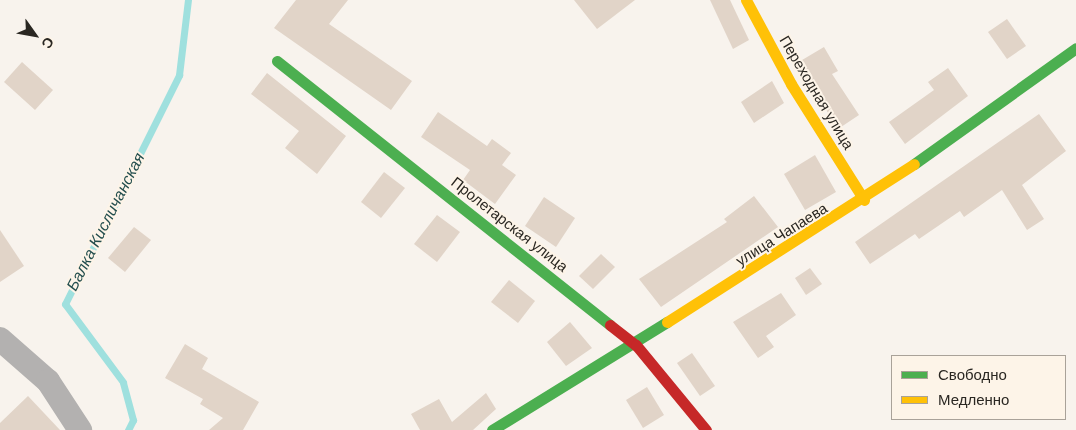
<!DOCTYPE html>
<html>
<head>
<meta charset="utf-8">
<style>
	body { margin:0 }
	#map { position:relative; width:1076px; height:430px; overflow:hidden; background:#f8f3ed; font-family:"DM Sans",sans-serif }
	div>[style] { position:absolute }
	.stream>* { height:7px; margin:-3.5px; padding:0 3.5px; transform-origin:3.5px; border-radius:3.5px; background:#9fe0de }
	.building>* { inset:0; background:#e1d4c8 }
	.street>* { height:24px; margin:-12px; padding:0 12px; transform-origin:12px; border-radius:12px; background:#b3b1b0 }
	.fast>* { height:11px; margin:-5.5px; padding:0 5.5px; transform-origin:5.5px; border-radius:5.5px; background:#4caf50 }
	.slow>* { height:11px; margin:-5.5px; padding:0 5.5px; transform-origin:5.5px; border-radius:5.5px; background:#ffc107 }
	.jam>* { height:11px; margin:-5.5px; padding:0 5.5px; transform-origin:5.5px; border-radius:5.5px; background:#c62828 }
	span { translate:-50% -50%; white-space:nowrap; text-align:center; line-height:1.15; -webkit-text-stroke:4px #fdf4e8; paint-order:stroke }
	.street-label { font-size:15px; color:#2a2722 }
	.water-label { font-size:16px; color:#224d4d; font-style:italic }
	.legend { position:absolute; left:891px; top:355px; width:175px; height:65px; box-sizing:border-box; background:#fdf4e8; border:1px solid #a9a299; margin:0; padding:6px 9px; list-style:none; font-size:15px; color:#2a2722 }
	.legend li { display:flex; align-items:center; gap:10px; height:25px }
	.legend b { width:25px; border:1px solid #a9a299 }
	.north { position:absolute; left:10px; top:10px; width:50px; height:50px; -webkit-text-stroke:4px #fdf4e8; paint-order:stroke; rotate:122deg; font-size:14px; font-weight:700; line-height:20px; text-align:center; color:#2a2722 }
	.north::after { content:''; display:block; margin:auto; width:18px; height:22px; background:#2a2722; clip-path:polygon(50% 0,100% 100%,50% 72%,0 100%) }
</style>
</head>
<body>
<div id="map">
	<div class="stream">
		<i style="left:128px;top:430px;width:11px;rotate:-63deg"></i>
		<i style="left:133px;top:420px;width:39px;rotate:-105deg"></i>
		<i style="left:123px;top:382px;width:97px;rotate:-126.6deg"></i>
		<i style="left:65px;top:304px;width:256px;rotate:-63.5deg"></i>
		<i style="left:179px;top:75px;width:76px;rotate:-83.2deg"></i>
	</div>
	<div class="building">
		<i style="clip-path:polygon(296px 0,348px 0,329px 24px,412px 81px,391px 110px,274px 28px)"></i>
		<i style="clip-path:polygon(574px 0,635px 0,597px 29px)"></i>
		<i style="clip-path:polygon(710px 0,730px 0,749px 40px,733px 49px)"></i>
		<i style="clip-path:polygon(1007px 19px,1026px 46px,1007px 59px,988px 32px)"></i>
		<i style="clip-path:polygon(824px 47px,838px 71px,832px 74px,859px 115px,838px 129px,797px 63px)"></i>
		<i style="clip-path:polygon(22px 62px,53px 90px,35px 110px,4px 82px)"></i>
		<i style="clip-path:polygon(948px 68px,968px 96px,905px 144px,889px 122px,934px 90px,928px 82px)"></i>
		<i style="clip-path:polygon(267px 73px,346px 136px,317px 174px,285px 148px,299px 131px,251px 94px)"></i>
		<i style="clip-path:polygon(772px 81px,784px 103px,754px 123px,741px 102px)"></i>
		<i style="clip-path:polygon(438px 112px,487px 146px,492px 139px,511px 153px,502px 165px,516px 175px,495px 204px,463px 180px,470px 170px,421px 137px)"></i>
		<i style="clip-path:polygon(1039px 114px,1066px 151px,1022px 185px,1044px 219px,1027px 230px,1002px 190px,964px 217px,960px 211px,919px 239px,915px 234px,870px 264px,855px 242px)"></i>
		<i style="clip-path:polygon(815px 155px,836px 192px,805px 210px,784px 174px)"></i>
		<i style="clip-path:polygon(384px 172px,405px 188px,381px 218px,361px 202px)"></i>
		<i style="clip-path:polygon(754px 196px,778px 227px,661px 307px,639px 279px,727px 222px,724px 219px)"></i>
		<i style="clip-path:polygon(544px 197px,575px 218px,556px 247px,525px 226px)"></i>
		<i style="clip-path:polygon(437px 215px,460px 232px,437px 262px,414px 244px)"></i>
		<i style="clip-path:polygon(134px 227px,151px 240px,125px 272px,108px 258px)"></i>
		<i style="clip-path:polygon(0 230px,24px 266px,0 282px)"></i>
		<i style="clip-path:polygon(601px 254px,615px 267px,593px 289px,579px 276px)"></i>
		<i style="clip-path:polygon(810px 268px,822px 284px,806px 295px,795px 278px)"></i>
		<i style="clip-path:polygon(509px 280px,535px 301px,518px 323px,491px 302px)"></i>
		<i style="clip-path:polygon(781px 293px,796px 315px,766px 336px,774px 347px,758px 358px,733px 322px)"></i>
		<i style="clip-path:polygon(570px 322px,592px 348px,566px 366px,547px 342px)"></i>
		<i style="clip-path:polygon(185px 344px,208px 358px,202px 369px,259px 402px,243px 430px,209px 430px,223px 418px,200px 404px,203px 399px,165px 378px)"></i>
		<i style="clip-path:polygon(692px 353px,715px 386px,700px 396px,677px 363px)"></i>
		<i style="clip-path:polygon(647px 387px,664px 415px,643px 428px,626px 400px)"></i>
		<i style="clip-path:polygon(486px 393px,496px 409px,473px 430px,420px 430px,411px 414px,439px 399px,452px 422px)"></i>
		<i style="clip-path:polygon(28px 396px,60px 430px,0 430px,0 423px)"></i>
	</div>
	<div class="street">
		<i style="left:0;top:339px;width:64px;rotate:41.2deg"></i>
		<i style="left:48px;top:381px;width:59px;rotate:56.9deg"></i>
	</div>
	<div class="fast">
		<i style="left:277px;top:61px;width:425px;rotate:38.4deg"></i>
		<i style="left:914px;top:164px;width:199px;rotate:-35.6deg"></i>
		<i style="left:492px;top:430px;width:206px;rotate:-31.7deg"></i>
	</div>
	<div class="slow">
		<i style="left:746px;top:0;width:95px;rotate:61.8deg"></i>
		<i style="left:791px;top:84px;width:137px;rotate:57.8deg"></i>
		<i style="left:667px;top:322px;width:293px;rotate:-32.6deg"></i>
	</div>
	<div class="jam">
		<i style="left:610px;top:325px;width:33px;rotate:38deg"></i>
		<i style="left:636px;top:345px;width:110px;rotate:50.5deg"></i>
	</div>
	<div class="street-label">
		<span style="left:816px;top:93px;rotate:59deg">Переходная улица</span>
		<span style="left:509px;top:225px;rotate:38deg">Пролетарская улица</span>
		<span style="left:782px;top:235px;rotate:-32deg">улица Чапаева</span>
	</div>
	<div class="water-label">
		<span style="left:106px;top:222px;rotate:-63deg">Балка Кисличанская</span>
	</div>
	<ul class="legend">
	<li><b style="height:6px;background:#4caf50"></b>Свободно</li>
	<li><b style="height:6px;background:#ffc107"></b>Медленно</li>
	</ul>
	<div class="north">С</div>
</div>
</body>
</html>
